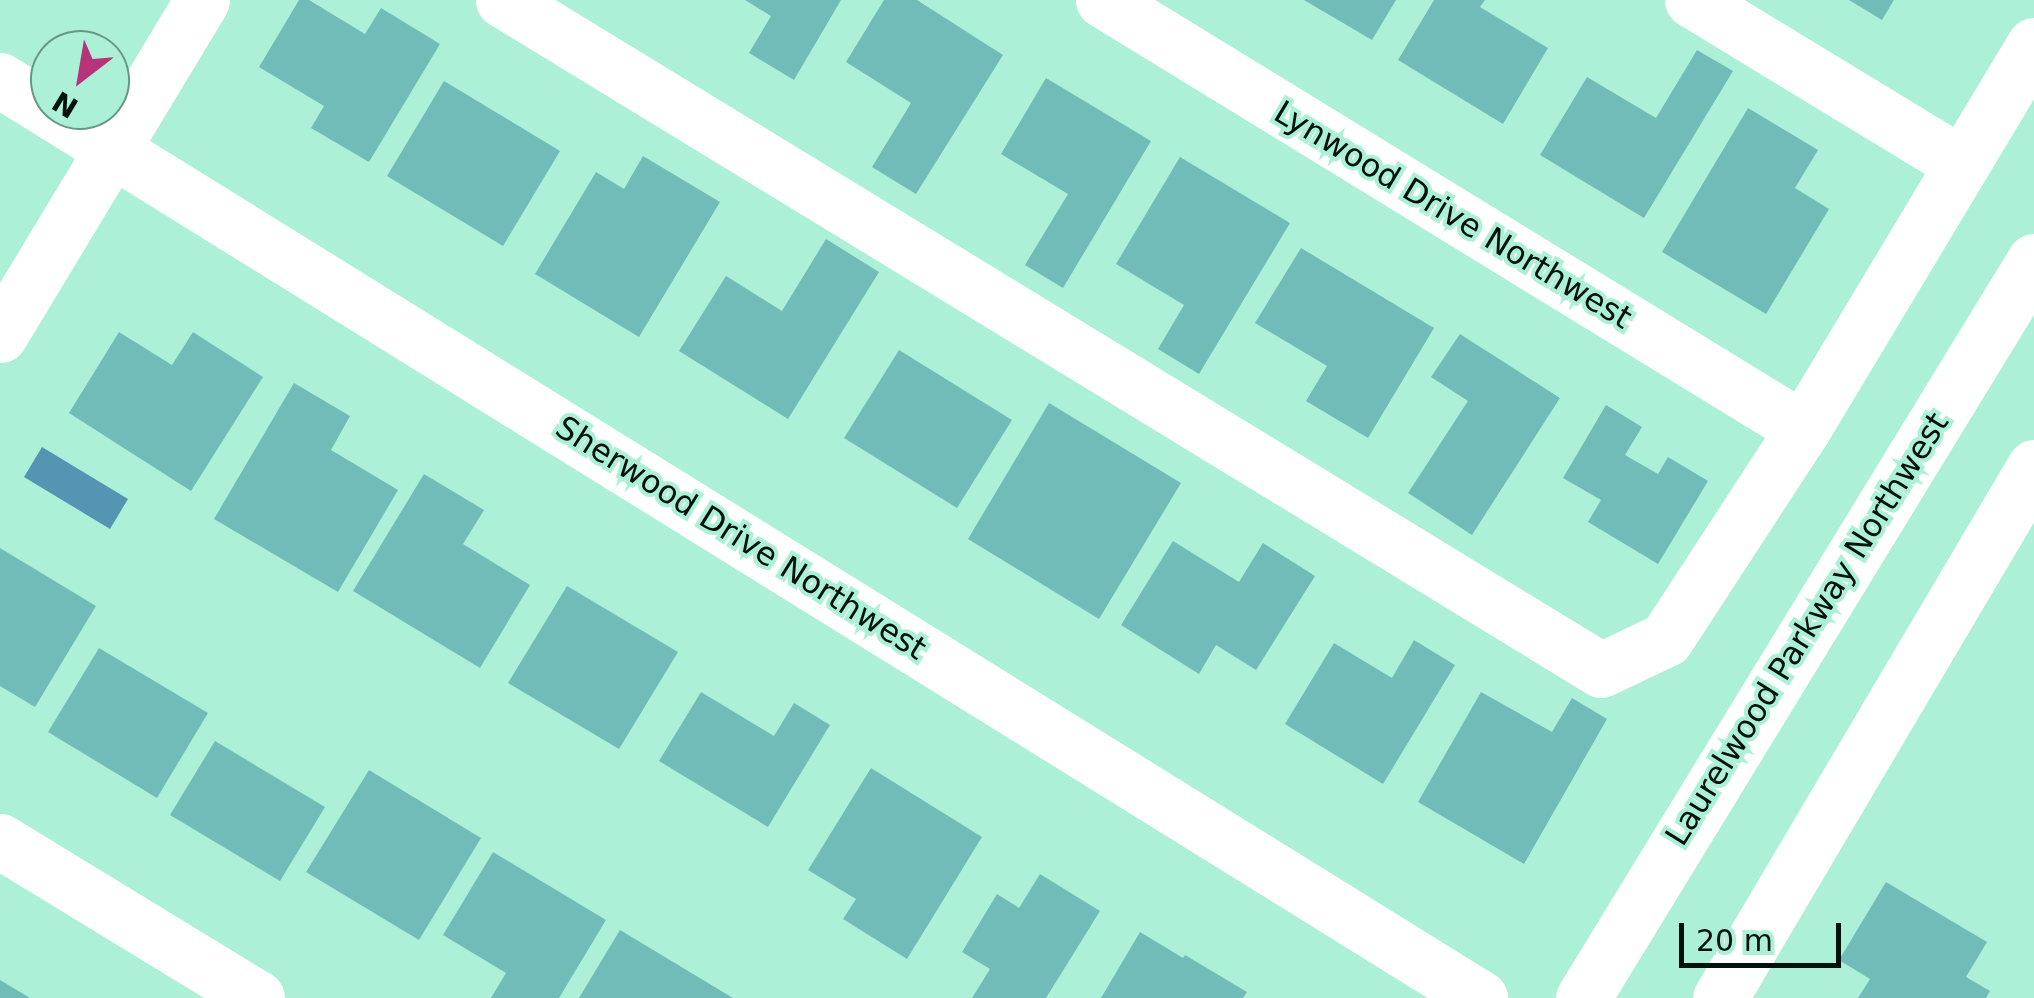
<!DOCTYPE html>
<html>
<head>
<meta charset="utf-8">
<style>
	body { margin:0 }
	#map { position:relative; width:2034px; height:998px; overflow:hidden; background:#acf0d8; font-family:"DejaVu Sans",sans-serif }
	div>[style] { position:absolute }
	.water>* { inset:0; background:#5595b4 }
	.building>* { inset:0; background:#71bcb8 }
	.minor>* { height:55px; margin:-27.5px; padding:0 27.5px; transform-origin:27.5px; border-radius:27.5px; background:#fff }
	span { translate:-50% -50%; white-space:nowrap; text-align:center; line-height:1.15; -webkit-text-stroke:8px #acf0d8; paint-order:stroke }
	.street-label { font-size:32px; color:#00120b }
	.north { position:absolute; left:30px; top:30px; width:100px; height:100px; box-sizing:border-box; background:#acf0d8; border:2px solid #679786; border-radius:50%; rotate:211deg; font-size:28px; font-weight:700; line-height:40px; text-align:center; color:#00120b }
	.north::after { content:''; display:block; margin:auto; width:35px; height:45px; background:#b7347b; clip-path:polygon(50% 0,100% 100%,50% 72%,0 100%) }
	.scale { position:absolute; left:1679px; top:923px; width:162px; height:45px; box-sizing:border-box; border:5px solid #00120b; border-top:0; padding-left:12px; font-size:30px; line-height:35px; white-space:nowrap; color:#00120b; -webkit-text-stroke:8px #acf0d8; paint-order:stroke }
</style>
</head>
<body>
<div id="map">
	<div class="water">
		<i style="clip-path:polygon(42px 447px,128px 499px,110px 529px,24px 477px)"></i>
	</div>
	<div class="building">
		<i style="clip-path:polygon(299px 0,309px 0,365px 34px,381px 8px,440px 44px,369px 162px,311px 128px,324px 106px,259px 67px)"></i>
		<i style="clip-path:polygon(745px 0,841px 0,794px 80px,749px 53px,771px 16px)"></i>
		<i style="clip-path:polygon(884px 0,917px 0,1003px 55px,916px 194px,872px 167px,911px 103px,846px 62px)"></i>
		<i style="clip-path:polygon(1304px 0,1396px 0,1372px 40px)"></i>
		<i style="clip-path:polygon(1434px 0,1485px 0,1480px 7px,1548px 48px,1503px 124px,1398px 60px)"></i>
		<i style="clip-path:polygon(1849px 0,1894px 0,1882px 20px)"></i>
		<i style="clip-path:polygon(1697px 50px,1733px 71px,1644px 218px,1540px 155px,1587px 77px,1656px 118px)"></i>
		<i style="clip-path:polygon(1046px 78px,1151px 141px,1063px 288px,1025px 265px,1068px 194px,1001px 154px)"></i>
		<i style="clip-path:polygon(444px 81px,560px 151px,503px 246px,387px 176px)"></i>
		<i style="clip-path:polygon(1748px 108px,1818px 150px,1795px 188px,1829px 209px,1766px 314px,1662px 252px)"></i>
		<i style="clip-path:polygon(643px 156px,720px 202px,639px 337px,535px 274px,596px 172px,624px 189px)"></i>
		<i style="clip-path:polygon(1180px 157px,1290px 223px,1199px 374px,1158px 349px,1184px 305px,1116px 264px)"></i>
		<i style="clip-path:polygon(826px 239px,879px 272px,788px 419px,679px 351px,726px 276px,782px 311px)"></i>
		<i style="clip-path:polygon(1301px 248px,1434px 328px,1368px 438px,1306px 401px,1327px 366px,1255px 323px)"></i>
		<i style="clip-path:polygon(119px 332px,172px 365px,193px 332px,263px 377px,191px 491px,69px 413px)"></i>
		<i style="clip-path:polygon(1460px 334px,1560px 398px,1472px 535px,1408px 493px,1468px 401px,1431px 377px)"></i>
		<i style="clip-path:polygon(899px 350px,1012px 420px,957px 508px,844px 438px)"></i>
		<i style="clip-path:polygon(294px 383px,350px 416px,331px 450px,398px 490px,338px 592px,214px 519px)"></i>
		<i style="clip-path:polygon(1049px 403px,1181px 483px,1099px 619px,968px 539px)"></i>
		<i style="clip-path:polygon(1606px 405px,1642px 427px,1625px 455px,1658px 474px,1668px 457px,1708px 481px,1658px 564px,1588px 522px,1601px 500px,1563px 478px)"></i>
		<i style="clip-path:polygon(424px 474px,484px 510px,463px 544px,530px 585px,480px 668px,353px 591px)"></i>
		<i style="clip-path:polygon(1173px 541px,1239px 582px,1263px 543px,1315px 576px,1256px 670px,1216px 645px,1199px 674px,1121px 625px)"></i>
		<i style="clip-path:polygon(0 548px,96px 606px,35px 707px,0 686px)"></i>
		<i style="clip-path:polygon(567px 586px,678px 652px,619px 749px,508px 683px)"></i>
		<i style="clip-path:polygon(1414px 640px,1455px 665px,1383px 784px,1285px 724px,1334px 643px,1392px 678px)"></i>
		<i style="clip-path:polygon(99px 648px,208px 713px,157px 798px,48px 732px)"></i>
		<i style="clip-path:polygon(701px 692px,774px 736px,794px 703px,830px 725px,768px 827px,659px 761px)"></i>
		<i style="clip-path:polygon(1481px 692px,1552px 732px,1572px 698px,1607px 719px,1524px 864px,1418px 802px)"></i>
		<i style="clip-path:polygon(215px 741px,325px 807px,280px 881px,170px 815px)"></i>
		<i style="clip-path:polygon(871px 768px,982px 837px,907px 959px,843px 919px,856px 899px,808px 870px)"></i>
		<i style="clip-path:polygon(369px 770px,481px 838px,419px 940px,306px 872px)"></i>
		<i style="clip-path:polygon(493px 852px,606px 920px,559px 998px,491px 998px,506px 973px,443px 935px)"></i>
		<i style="clip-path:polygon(1040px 874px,1100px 911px,1046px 998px,972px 998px,990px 969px,962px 952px,997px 894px,1019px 908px)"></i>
		<i style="clip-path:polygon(1886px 882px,1987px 942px,1966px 977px,1990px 991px,1986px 998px,1858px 998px,1870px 979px,1839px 960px)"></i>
		<i style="clip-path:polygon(620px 930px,733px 998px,579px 998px)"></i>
		<i style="clip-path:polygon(1140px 932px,1183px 958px,1185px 955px,1247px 992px,1243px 998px,1101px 998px)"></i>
		<i style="clip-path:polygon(0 980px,30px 998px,0 998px)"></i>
	</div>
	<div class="minor">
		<i style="left:503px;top:0;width:1286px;rotate:31.39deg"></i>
		<i style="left:1601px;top:670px;width:72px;rotate:-25.5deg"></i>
		<i style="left:1666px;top:639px;width:251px;rotate:-56.9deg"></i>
		<i style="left:1803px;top:429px;width:448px;rotate:-59deg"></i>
		<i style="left:1103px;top:0;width:821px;rotate:31.5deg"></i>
		<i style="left:1692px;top:0;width:316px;rotate:31.3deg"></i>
		<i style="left:0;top:80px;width:1742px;rotate:31.81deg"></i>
		<i style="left:0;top:335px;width:391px;rotate:-58.9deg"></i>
		<i style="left:0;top:841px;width:301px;rotate:31.4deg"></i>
		<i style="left:1583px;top:998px;width:864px;rotate:-58.54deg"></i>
		<i style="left:1720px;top:998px;width:617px;rotate:-59.4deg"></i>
	</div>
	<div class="street-label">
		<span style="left:1453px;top:215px;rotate:31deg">Lynwood Drive Northwest</span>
		<span style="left:741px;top:538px;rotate:32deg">Sherwood Drive Northwest</span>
		<span style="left:1807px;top:629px;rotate:-58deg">Laurelwood Parkway Northwest</span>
	</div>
	<div class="north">N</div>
	<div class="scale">20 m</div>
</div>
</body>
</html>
